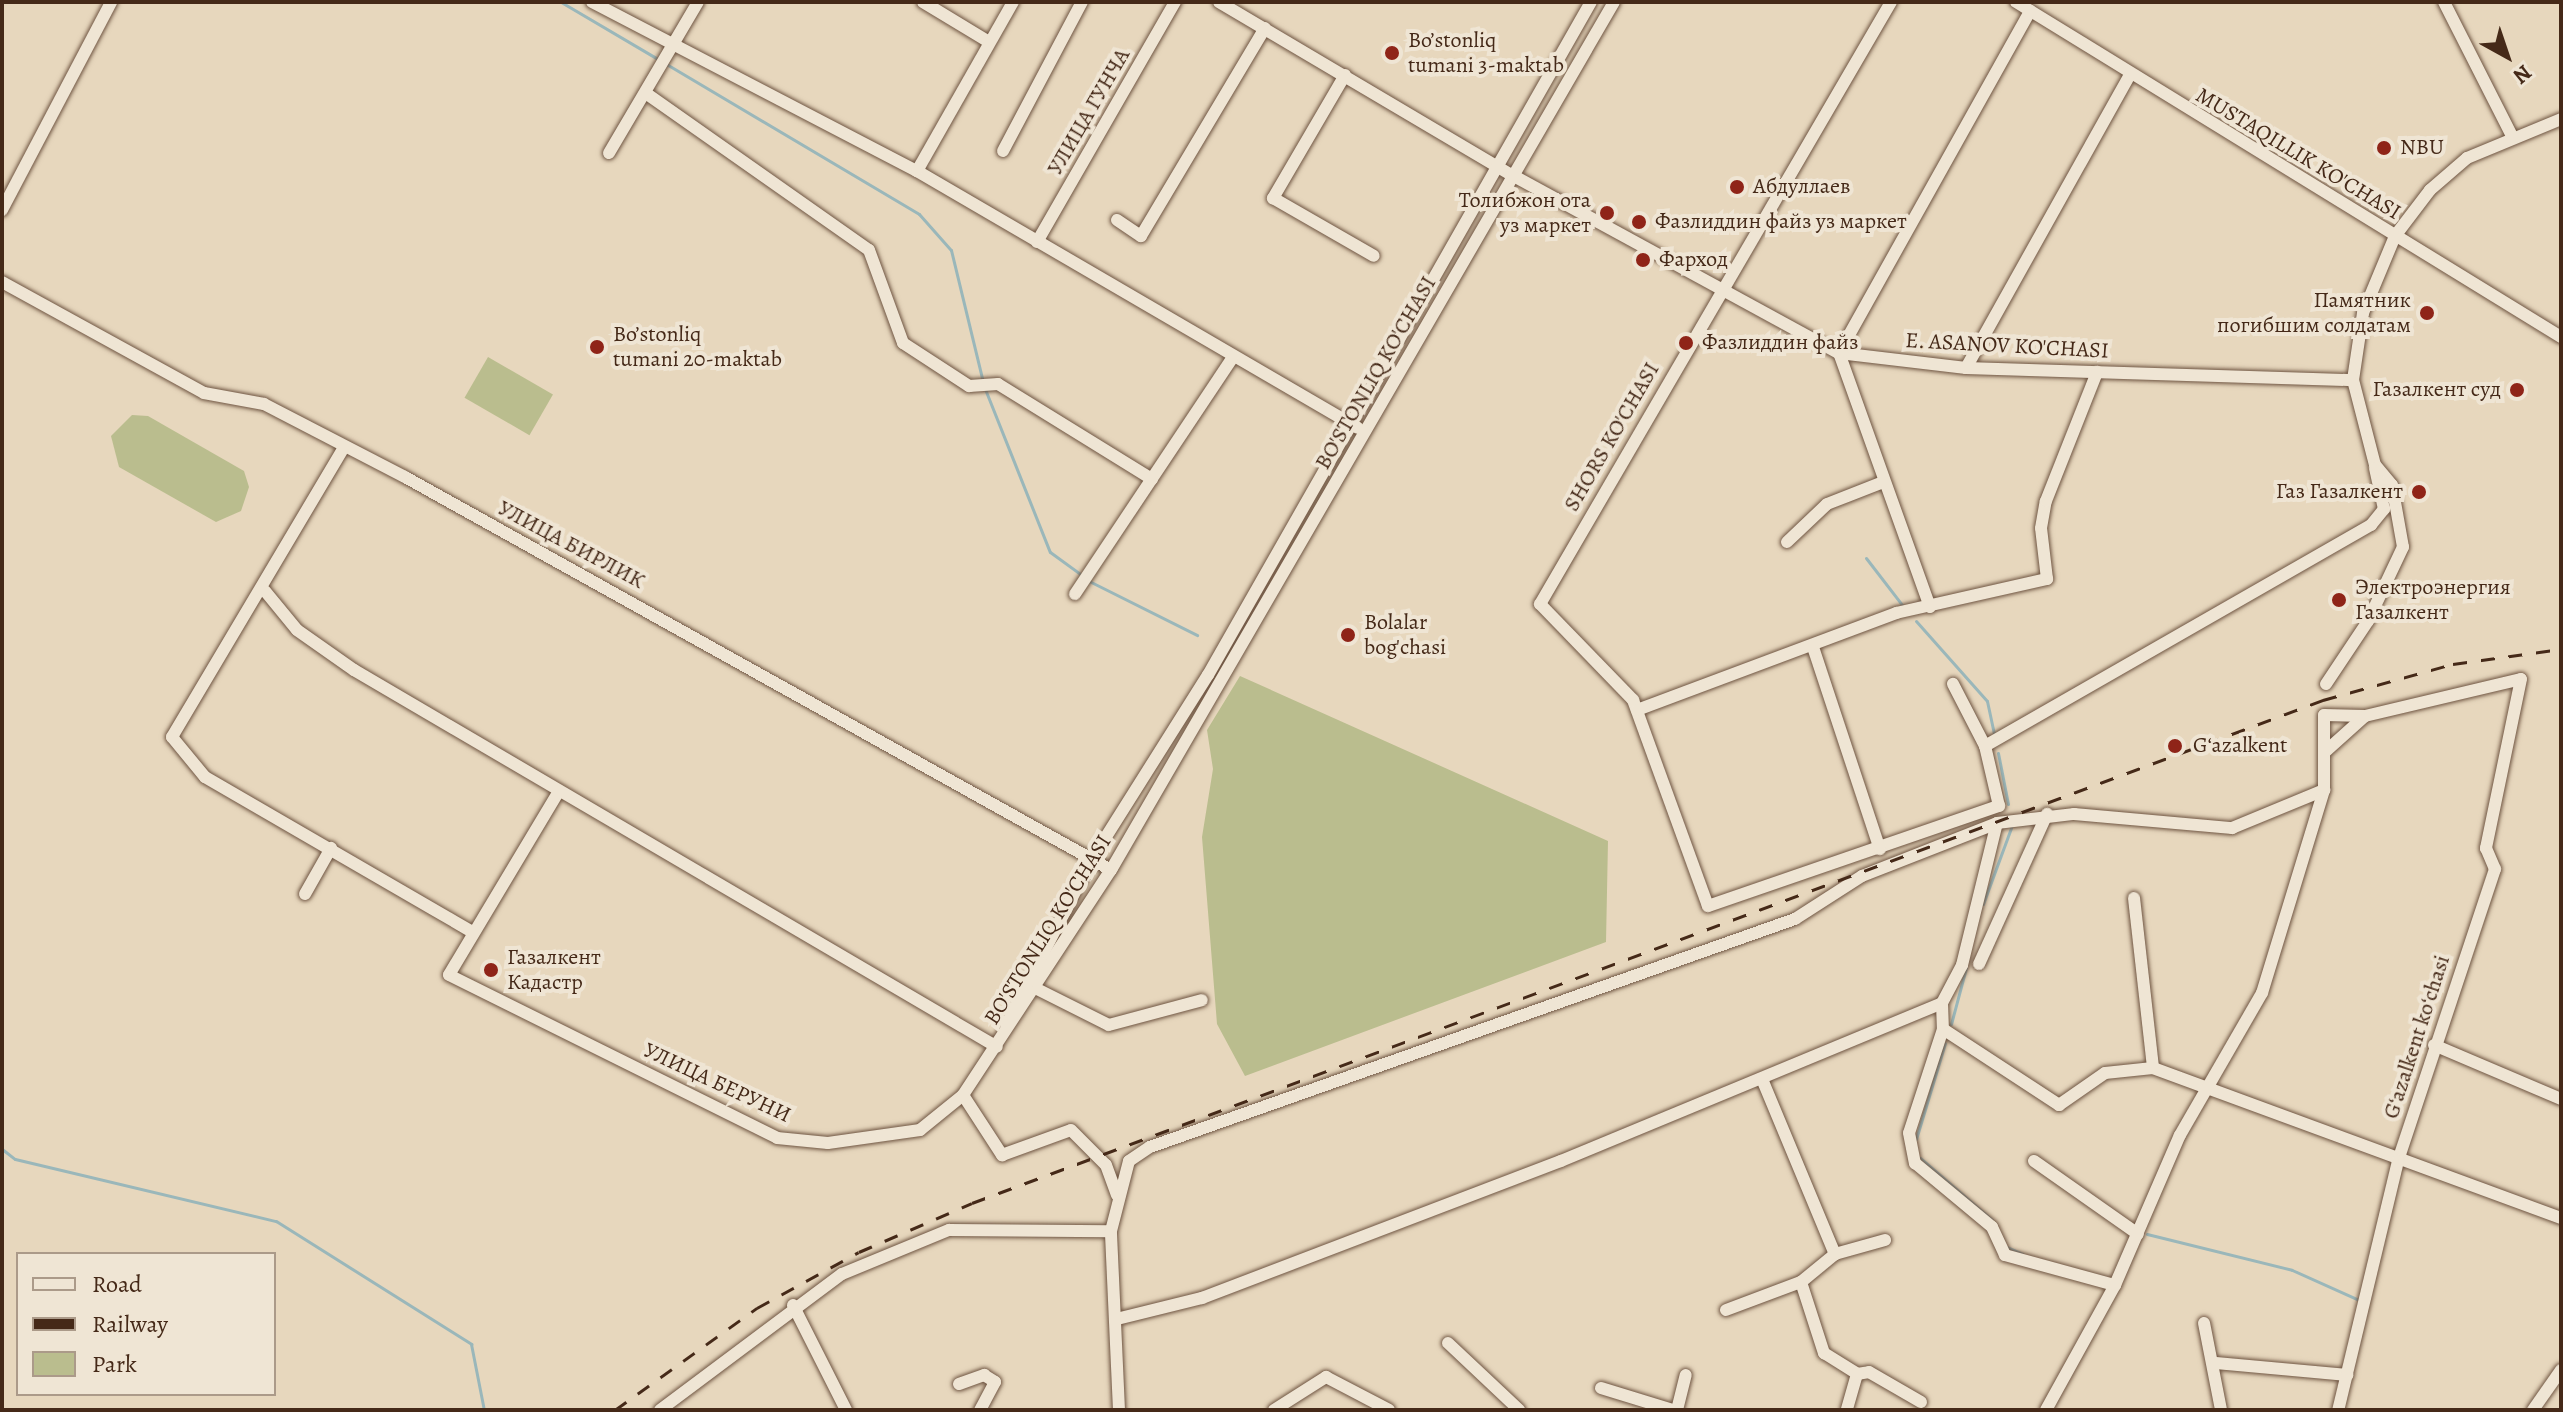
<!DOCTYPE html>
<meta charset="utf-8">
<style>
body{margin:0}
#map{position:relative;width:2563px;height:1412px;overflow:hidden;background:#e7d7bd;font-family:Alegreya,serif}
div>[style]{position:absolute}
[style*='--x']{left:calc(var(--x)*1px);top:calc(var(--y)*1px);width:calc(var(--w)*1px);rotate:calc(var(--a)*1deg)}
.green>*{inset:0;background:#babd8e;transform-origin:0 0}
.stream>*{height:3px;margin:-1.5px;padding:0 1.5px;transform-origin:1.5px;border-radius:1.5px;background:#9ab7ba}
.roads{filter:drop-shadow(0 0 2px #6e5441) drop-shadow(0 0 2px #6e5441)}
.minor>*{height:12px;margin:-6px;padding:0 6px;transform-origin:6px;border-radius:6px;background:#efe5d4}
.rail>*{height:3px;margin-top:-1.5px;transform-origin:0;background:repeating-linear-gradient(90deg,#452918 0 14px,transparent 0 28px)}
.dots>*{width:22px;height:22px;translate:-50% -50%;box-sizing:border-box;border:4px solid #efe5d4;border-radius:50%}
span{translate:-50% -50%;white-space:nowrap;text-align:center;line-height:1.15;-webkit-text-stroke:8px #efe5d4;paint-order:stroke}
.poi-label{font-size:22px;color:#452918}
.left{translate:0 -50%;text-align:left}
.right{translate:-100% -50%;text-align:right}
.street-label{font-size:22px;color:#452918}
.frame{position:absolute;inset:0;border:4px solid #452918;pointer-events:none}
.legend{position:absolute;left:16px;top:1252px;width:260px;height:144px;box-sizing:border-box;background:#efe5d4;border:2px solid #ab9a89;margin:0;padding:10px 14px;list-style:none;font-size:24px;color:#452918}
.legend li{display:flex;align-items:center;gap:16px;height:40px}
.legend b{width:40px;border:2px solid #ab9a89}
.north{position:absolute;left:2467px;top:16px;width:80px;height:80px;-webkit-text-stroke:6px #efe5d4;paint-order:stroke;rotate:140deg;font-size:22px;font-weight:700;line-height:32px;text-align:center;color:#452918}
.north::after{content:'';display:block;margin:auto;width:28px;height:36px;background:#452918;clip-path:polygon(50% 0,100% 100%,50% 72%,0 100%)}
</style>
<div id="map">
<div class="green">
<div style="left:488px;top:357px;width:75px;height:47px;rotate:30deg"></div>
<div style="clip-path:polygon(132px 415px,148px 416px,244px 471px,249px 487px,241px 511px,216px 522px,119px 467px,111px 436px)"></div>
<div style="clip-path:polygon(1240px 676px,1608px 841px,1606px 942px,1245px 1076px,1217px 1024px,1202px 837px,1213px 769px,1207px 730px)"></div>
</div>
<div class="stream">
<div style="--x:561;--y:2;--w:116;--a:30.5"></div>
<div style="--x:668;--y:65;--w:292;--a:30.7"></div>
<div style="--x:919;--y:214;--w:48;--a:48.4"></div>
<div style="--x:951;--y:250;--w:136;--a:76.4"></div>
<div style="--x:985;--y:389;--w:175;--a:68.3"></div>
<div style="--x:1050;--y:552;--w:41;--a:36"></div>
<div style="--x:1866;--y:558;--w:61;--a:52.4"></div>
<div style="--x:1089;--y:581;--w:121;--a:26.6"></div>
<div style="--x:1916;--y:621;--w:107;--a:48.4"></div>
<div style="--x:1987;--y:701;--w:33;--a:78"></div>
<div style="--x:1998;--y:753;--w:52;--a:78.9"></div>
<div style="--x:1983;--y:904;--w:84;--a:-69.8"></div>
<div style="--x:1951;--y:1024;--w:58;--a:-75"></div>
<div style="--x:1916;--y:1139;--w:100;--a:-73.2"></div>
<div style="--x:2;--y:1149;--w:16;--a:38"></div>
<div style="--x:15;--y:1159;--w:268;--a:13.4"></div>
<div style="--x:276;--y:1221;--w:231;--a:32.2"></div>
<div style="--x:471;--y:1344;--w:67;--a:78.9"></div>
<div style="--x:1920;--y:1158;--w:95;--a:40.7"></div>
<div style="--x:2147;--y:1234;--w:149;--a:13.9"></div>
<div style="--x:2292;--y:1270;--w:73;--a:24.1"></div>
<div style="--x:2007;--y:1247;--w:17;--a:24"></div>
</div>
<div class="roads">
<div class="minor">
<div style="--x:592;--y:2;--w:366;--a:27.5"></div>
<div style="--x:917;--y:171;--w:510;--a:30.23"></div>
<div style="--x:923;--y:2;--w:77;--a:31.2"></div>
<div style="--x:1219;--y:2;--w:340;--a:30.6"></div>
<div style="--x:1512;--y:175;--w:372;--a:28.6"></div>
<div style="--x:1839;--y:353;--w:128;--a:6.7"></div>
<div style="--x:1966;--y:368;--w:387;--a:1.8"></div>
<div style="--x:1891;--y:2;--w:697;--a:120.24"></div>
<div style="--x:1540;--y:604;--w:134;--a:45.9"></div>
<div style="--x:1633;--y:700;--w:219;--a:70"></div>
<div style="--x:1708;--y:906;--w:308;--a:-19"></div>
<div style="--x:1999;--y:806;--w:62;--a:-103.1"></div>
<div style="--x:1985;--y:746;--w:70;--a:-117.3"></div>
<div style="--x:2016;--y:2;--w:640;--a:31.58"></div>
<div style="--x:2444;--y:2;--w:150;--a:63.1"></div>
<div style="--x:1345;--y:75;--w:143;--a:120.3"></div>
<div style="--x:1273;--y:198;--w:116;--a:29.9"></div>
<div style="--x:647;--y:94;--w:271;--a:35.1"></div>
<div style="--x:869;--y:250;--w:99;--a:69.9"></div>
<div style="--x:903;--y:343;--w:79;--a:33.1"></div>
<div style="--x:969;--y:386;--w:29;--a:-4"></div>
<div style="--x:998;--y:384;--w:181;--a:31.7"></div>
<div style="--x:1003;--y:151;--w:169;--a:-62.1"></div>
<div style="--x:609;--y:153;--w:175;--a:-59.5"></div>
<div style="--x:917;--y:171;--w:194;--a:-60.4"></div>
<div style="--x:2;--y:210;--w:235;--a:-62.3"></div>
<div style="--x:1117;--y:220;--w:29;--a:34"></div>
<div style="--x:1141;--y:236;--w:242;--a:-59.2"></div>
<div style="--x:1037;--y:242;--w:277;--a:-60.1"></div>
<div style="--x:2;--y:282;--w:230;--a:28.8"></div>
<div style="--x:204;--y:393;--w:61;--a:10.4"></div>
<div style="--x:264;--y:404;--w:159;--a:27.4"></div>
<div style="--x:405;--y:477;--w:808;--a:29.1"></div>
<div style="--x:1966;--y:368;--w:337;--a:-60.8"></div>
<div style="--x:343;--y:449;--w:335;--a:120.7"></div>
<div style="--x:172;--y:737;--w:52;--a:50.5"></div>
<div style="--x:205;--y:777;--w:309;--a:30.1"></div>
<div style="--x:1787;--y:542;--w:55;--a:-43.5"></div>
<div style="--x:1827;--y:504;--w:58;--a:-21.3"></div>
<div style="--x:265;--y:591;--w:50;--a:50.6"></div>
<div style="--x:297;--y:630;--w:70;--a:35.1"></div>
<div style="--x:354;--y:670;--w:745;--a:30.38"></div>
<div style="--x:1075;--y:594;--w:285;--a:-56.3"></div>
<div style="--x:1930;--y:607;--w:270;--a:-109.7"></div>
<div style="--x:1839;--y:353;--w:392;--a:-60.8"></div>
<div style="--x:1813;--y:647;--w:213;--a:71.7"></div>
<div style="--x:2326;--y:684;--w:76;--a:-56.3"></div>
<div style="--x:2368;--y:621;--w:82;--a:-64.7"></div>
<div style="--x:2403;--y:547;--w:63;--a:-100.1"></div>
<div style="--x:2392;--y:485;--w:26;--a:-130"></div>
<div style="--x:2375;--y:465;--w:88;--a:-104.5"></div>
<div style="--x:2353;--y:380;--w:68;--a:-81.5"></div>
<div style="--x:2363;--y:313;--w:83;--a:-67.4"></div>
<div style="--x:2395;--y:236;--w:58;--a:-52.7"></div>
<div style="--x:2430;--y:190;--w:49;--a:-40.9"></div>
<div style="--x:2467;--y:158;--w:102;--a:-22.5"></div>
<div style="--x:1637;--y:710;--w:277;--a:-20.5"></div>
<div style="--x:1896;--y:613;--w:155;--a:-12.7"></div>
<div style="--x:2047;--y:579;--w:51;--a:-96.7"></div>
<div style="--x:2041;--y:528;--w:27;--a:-80"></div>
<div style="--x:2046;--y:501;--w:139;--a:-68.4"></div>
<div style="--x:1985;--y:746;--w:445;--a:-29.8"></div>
<div style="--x:2371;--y:525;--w:21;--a:-51"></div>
<div style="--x:2384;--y:509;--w:42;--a:-102.4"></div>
<div style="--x:2326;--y:751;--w:52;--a:-41.9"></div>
<div style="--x:559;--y:791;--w:214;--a:120.9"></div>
<div style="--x:449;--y:975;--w:366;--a:26.4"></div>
<div style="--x:777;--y:1138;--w:51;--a:5.6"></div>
<div style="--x:828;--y:1143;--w:93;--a:-8"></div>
<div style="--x:920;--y:1130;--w:55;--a:-39.1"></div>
<div style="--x:963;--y:1095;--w:269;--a:-56.7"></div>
<div style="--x:1111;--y:870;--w:1003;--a:-59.91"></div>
<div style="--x:305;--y:894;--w:53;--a:-60.5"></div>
<div style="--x:2134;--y:898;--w:171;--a:83.6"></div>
<div style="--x:1979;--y:964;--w:165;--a:-65.6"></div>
<div style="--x:1037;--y:989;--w:80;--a:26.6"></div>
<div style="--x:1109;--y:1025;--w:96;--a:-15"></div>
<div style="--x:1942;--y:1003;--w:26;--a:88"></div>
<div style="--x:1943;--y:1029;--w:109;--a:108.1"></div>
<div style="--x:1909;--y:1133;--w:31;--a:79"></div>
<div style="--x:1915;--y:1163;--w:100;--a:39.7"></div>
<div style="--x:1992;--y:1227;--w:31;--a:65"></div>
<div style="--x:2005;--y:1255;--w:114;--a:15.3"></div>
<div style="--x:1006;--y:1025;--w:187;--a:-62.6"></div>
<div style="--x:1092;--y:859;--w:218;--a:-57.8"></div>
<div style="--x:1208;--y:675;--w:774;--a:-60.36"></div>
<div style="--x:1943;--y:1029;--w:139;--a:33.2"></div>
<div style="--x:2059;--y:1105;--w:56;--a:-34.8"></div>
<div style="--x:2105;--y:1073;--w:48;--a:-5.9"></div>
<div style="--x:2153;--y:1068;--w:435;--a:20.2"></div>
<div style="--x:2434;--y:1045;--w:138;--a:23"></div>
<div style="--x:1762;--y:1079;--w:190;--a:67.4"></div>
<div style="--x:963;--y:1095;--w:72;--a:57"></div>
<div style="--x:1002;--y:1155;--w:73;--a:-19.9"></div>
<div style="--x:1071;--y:1130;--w:49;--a:45"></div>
<div style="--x:1106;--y:1165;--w:32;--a:70"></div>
<div style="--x:2034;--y:1161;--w:127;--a:35.1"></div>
<div style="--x:1801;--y:1282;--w:44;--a:-39.5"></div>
<div style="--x:1835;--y:1254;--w:52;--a:-15.6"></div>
<div style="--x:793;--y:1305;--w:118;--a:63.2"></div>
<div style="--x:1726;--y:1310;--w:80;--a:-20.5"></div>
<div style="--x:1801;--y:1282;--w:75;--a:72.1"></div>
<div style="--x:1824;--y:1353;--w:39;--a:32"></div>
<div style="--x:1857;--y:1374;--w:37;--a:106"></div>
<div style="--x:1117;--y:1319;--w:88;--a:-13.9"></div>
<div style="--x:1202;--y:1298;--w:384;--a:-20.9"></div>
<div style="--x:1561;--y:1161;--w:412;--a:-22.5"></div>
<div style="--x:1942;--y:1003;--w:43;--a:-62.2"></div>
<div style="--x:1962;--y:965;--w:146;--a:-76.2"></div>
<div style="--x:1997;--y:823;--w:78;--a:-6.7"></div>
<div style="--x:2074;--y:814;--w:159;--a:5.1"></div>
<div style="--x:2232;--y:828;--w:100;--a:-22.4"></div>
<div style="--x:2204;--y:1323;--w:89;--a:78.9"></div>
<div style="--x:1448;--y:1343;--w:98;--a:43.3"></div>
<div style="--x:2216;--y:1363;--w:132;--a:5.2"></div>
<div style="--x:1857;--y:1374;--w:12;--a:-9"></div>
<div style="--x:1869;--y:1372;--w:60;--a:30"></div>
<div style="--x:959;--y:1384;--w:27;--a:-20"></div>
<div style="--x:984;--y:1375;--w:13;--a:32"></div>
<div style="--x:995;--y:1382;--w:32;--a:118"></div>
<div style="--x:1601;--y:1388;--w:75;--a:17"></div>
<div style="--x:660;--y:1410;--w:227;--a:-36.8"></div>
<div style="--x:842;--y:1274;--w:116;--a:-22.4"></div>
<div style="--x:949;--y:1230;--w:162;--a:0.4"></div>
<div style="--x:1119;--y:1410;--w:179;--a:-92.6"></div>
<div style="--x:1111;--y:1231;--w:72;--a:-75.6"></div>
<div style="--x:1129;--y:1161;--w:25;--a:-34"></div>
<div style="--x:1150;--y:1147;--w:684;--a:-19.47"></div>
<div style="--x:1795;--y:919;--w:80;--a:-32.7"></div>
<div style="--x:1862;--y:876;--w:145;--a:-21.4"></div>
<div style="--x:1274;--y:1410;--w:62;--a:-32.4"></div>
<div style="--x:1326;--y:1377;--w:71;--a:27.6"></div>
<div style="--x:1677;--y:1410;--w:36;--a:-76"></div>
<div style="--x:2046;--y:1410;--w:143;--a:-61.1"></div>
<div style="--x:2115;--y:1285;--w:163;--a:-66.6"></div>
<div style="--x:2180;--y:1135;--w:164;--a:-60"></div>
<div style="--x:2262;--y:993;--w:212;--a:-73"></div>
<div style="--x:2324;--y:790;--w:75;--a:-90"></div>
<div style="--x:2324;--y:715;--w:41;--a:1.4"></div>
<div style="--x:2365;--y:716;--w:160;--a:-13.3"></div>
<div style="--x:2521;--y:679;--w:173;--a:101.7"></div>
<div style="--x:2486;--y:848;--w:23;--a:67"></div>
<div style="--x:2495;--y:869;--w:308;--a:108.4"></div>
<div style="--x:2398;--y:1161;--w:256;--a:103.5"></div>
<div style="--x:2533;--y:1410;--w:49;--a:-55"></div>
</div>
</div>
<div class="rail">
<div style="--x:615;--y:1410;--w:175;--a:-35.7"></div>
<div style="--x:757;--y:1308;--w:116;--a:-28.8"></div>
<div style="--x:859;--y:1252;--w:123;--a:-23.4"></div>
<div style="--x:972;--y:1203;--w:1442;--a:-20.42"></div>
<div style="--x:2323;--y:700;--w:135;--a:-15.5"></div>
<div style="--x:2453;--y:664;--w:109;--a:-7.9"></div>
</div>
<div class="dots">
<div style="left:1392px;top:53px;background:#8f2418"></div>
<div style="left:2384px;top:148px;background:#8f2418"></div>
<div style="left:1737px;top:187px;background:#8f2418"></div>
<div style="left:1607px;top:213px;background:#8f2418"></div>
<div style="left:1639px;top:222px;background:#8f2418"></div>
<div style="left:1643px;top:260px;background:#8f2418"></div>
<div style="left:2427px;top:313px;background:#8f2418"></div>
<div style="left:1686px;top:343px;background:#8f2418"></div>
<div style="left:597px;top:347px;background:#8f2418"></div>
<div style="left:2517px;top:390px;background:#8f2418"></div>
<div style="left:2419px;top:492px;background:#8f2418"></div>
<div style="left:2339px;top:600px;background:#8f2418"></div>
<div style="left:1348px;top:635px;background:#8f2418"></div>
<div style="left:2175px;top:746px;background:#8f2418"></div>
<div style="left:491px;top:970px;background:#8f2418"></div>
</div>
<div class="poi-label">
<span class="left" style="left:1408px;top:53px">Bo’stonliq<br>tumani 3-maktab</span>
<span class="left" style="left:2400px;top:148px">NBU</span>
<span class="left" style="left:1753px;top:187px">Абдуллаев</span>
<span class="right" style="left:1591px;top:213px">Толибжон ота<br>уз маркет</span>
<span class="left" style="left:1655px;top:222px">Фазлиддин файз уз маркет</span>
<span class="left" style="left:1659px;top:260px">Фарход</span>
<span class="right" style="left:2411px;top:313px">Памятник<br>погибшим солдатам</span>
<span class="left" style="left:613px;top:347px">Bo’stonliq<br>tumani 20-maktab</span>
<span class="left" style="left:1702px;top:343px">Фазлиддин файз</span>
<span class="right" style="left:2501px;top:390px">Газалкент суд</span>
<span class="right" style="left:2403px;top:492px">Газ Газалкент</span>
<span class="left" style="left:2355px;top:600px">Электроэнергия<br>Газалкент</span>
<span class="left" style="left:1364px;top:635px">Bolalar<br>bog'chasi</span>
<span class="left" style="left:2193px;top:746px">Gʻazalkent</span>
<span class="left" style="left:507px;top:970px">Газалкент<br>Кадастр</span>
</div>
<div class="street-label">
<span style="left:1089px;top:112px;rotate:-60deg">УЛИЦА ГУНЧА</span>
<span style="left:2298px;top:154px;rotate:31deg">MUSTAQILLIK KO'CHASI</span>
<span style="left:2007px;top:346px;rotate:3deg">E. ASANOV KO'CHASI</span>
<span style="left:1376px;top:373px;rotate:-60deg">BO'STONLIQ KO'CHASI</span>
<span style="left:1612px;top:437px;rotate:-60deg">SHORS KO'CHASI</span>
<span style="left:571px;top:545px;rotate:28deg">УЛИЦА БИРЛИК</span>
<span style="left:1048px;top:930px;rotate:-58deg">BO'STONLIQ KO'CHASI</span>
<span style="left:2417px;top:1037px;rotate:-72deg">Gʻazalkent koʻchasi</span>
<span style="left:717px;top:1083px;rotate:25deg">УЛИЦА БЕРУНИ</span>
</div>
<div class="frame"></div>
<ul class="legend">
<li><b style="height:10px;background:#efe5d4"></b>Road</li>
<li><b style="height:10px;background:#452918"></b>Railway</li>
<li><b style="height:22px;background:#babd8e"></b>Park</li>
</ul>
<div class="north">N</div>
</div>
